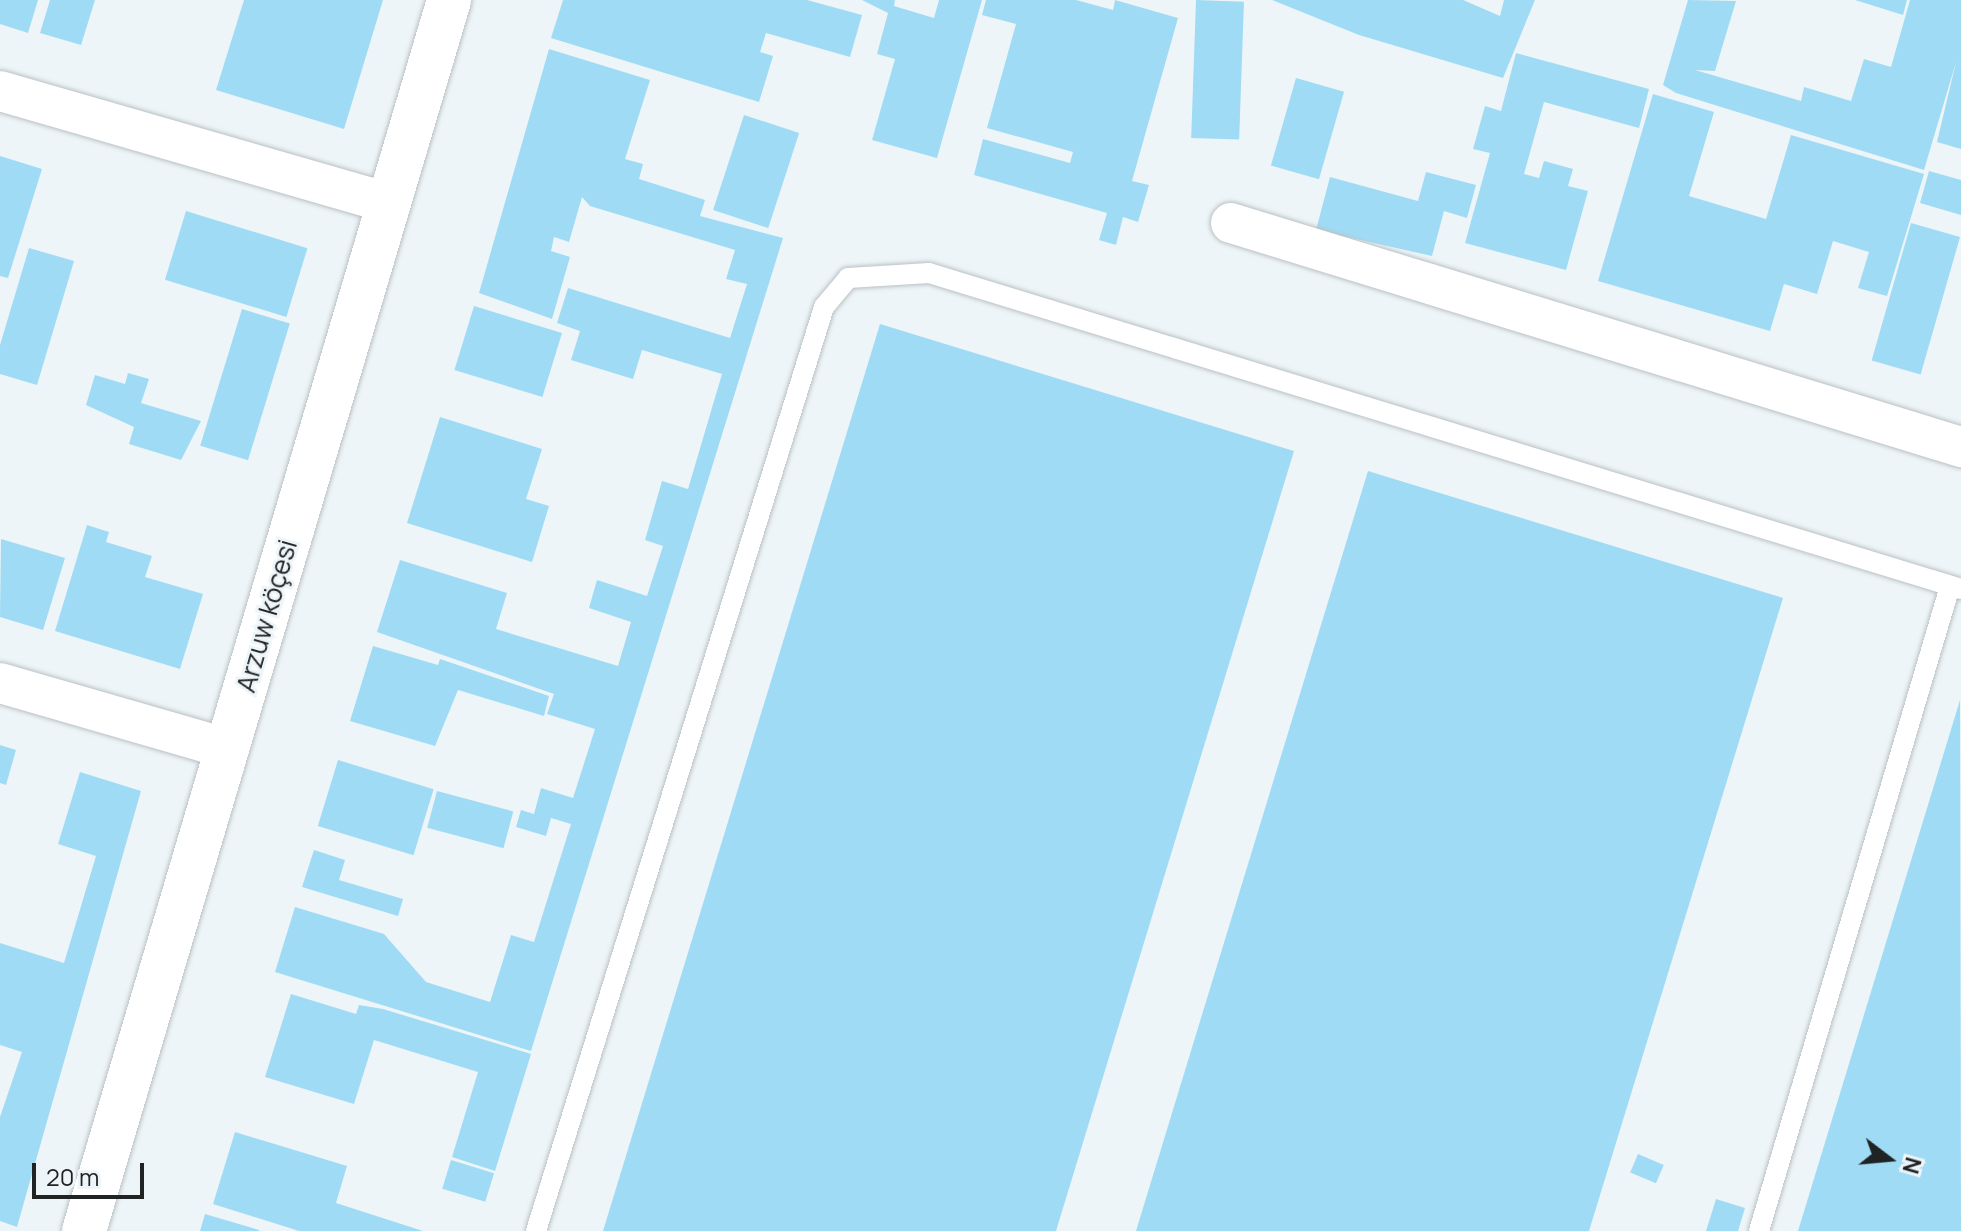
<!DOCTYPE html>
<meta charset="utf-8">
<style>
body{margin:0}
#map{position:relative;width:1961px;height:1231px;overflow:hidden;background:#eef5f8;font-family:Manrope,sans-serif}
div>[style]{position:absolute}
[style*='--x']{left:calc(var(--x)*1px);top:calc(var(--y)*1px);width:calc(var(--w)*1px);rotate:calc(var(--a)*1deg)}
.building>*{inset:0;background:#a0dbf5;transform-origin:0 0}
.roads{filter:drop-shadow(0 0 2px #bac1c4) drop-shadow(0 0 2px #bac1c4)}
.service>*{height:20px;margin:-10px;padding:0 10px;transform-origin:10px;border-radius:10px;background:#fff}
.minor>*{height:40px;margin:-20px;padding:0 20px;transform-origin:20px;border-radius:20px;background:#fff}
.tertiary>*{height:44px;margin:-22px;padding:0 22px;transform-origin:22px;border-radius:22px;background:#fff}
span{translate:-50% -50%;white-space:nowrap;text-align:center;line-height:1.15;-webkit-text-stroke:6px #eef5f8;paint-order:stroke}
.street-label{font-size:26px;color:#202324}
.north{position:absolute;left:1849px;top:1119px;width:80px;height:80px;-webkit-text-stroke:6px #eef5f8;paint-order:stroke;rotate:106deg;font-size:22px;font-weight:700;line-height:32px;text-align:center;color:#202324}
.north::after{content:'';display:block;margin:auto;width:28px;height:36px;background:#202324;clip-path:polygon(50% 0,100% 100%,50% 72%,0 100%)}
.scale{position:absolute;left:32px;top:1163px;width:112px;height:36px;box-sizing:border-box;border:4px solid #202324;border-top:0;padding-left:10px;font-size:24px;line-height:28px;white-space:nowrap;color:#202324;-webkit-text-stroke:6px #eef5f8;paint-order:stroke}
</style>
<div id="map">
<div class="building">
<div style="clip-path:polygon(0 0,38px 0,28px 33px,0 24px)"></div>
<div style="clip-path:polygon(50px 0,95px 0,81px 45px,40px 33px)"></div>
<div style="clip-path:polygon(244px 0,383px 0,344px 129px,216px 90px)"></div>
<div style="clip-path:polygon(563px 0,807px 0,862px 15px,850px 57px,766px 33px,760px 52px,773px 56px,759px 102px,551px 38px)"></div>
<div style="clip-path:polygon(862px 0,895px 0,894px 6px,934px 18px,939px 0,982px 0,937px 158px,872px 140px,895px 59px,877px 54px,888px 13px)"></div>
<div style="clip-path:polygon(986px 0,1076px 0,1113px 10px,1115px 0,1178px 18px,1132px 181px,1149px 185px,1138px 222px,1123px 217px,1116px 245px,1099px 240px,1107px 213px,974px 175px,983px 139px,1070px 163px,1073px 152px,987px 128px,1016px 24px,982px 15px)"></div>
<div style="left:1196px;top:0;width:48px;height:138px;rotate:2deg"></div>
<div style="clip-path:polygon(1272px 0,1463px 0,1500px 16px,1504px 0,1535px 0,1503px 78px,1359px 35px)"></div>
<div style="clip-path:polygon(1688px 0,1736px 1px,1715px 71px,1695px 70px,1801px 101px,1804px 87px,1851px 101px,1864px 59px,1891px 67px,1910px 0,1961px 0,1961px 149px,1937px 142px,1956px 62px,1924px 170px,1676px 93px,1663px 85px)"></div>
<div style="clip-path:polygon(1855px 0,1907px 0,1903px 15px)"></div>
<div style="clip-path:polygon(549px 49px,650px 80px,625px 159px,643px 164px,639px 179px,705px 200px,700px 216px,783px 238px,531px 1051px,275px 972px,295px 907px,384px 934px,426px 982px,490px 1002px,511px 935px,534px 942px,571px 824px,551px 818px,546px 836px,516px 827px,521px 810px,534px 814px,541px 788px,573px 798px,595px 729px,547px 714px,554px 694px,377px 632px,400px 560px,507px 593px,496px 629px,618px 666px,631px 622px,589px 608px,597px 580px,647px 596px,663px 546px,645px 540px,662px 481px,688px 489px,722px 374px,642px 350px,633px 379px,571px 360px,580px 331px,557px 323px,568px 288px,730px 338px,747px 284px,726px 279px,735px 250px,590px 206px,582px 197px,569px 242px,554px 237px,551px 251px,570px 257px,552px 319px,479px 293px)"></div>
<div style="clip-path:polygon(1516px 53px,1649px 89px,1639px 128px,1544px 102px,1524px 174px,1539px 178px,1544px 161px,1573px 169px,1568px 186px,1588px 191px,1566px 270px,1465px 243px,1490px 153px,1473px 149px,1485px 106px,1501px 111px)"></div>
<div style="left:1296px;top:78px;width:50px;height:91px;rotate:16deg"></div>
<div style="clip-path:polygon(1653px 94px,1714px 112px,1689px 196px,1766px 219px,1791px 135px,1924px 174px,1887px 296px,1858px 288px,1869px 252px,1833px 241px,1817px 294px,1784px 284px,1770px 331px,1598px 281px)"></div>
<div style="left:744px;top:115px;width:58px;height:100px;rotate:18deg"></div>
<div style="clip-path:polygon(0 156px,42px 169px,8px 278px,0 276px)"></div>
<div style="clip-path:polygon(1929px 171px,1961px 180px,1961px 215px,1920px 203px)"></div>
<div style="clip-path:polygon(1426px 172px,1476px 185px,1467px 218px,1444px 211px,1432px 256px,1316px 230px,1330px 177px,1418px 201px)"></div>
<div style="left:186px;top:211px;width:127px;height:72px;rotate:17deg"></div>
<div style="left:1911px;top:223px;width:51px;height:143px;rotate:16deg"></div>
<div style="clip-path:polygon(29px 248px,74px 261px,37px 385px,0 374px,0 345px)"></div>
<div style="left:474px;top:306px;width:92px;height:67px;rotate:17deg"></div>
<div style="left:242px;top:309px;width:50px;height:143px;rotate:17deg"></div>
<div style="clip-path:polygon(880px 324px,1294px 451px,1056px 1231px,603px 1231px)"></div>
<div style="clip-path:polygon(128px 373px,149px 379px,141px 403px,201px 421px,181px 460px,129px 444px,134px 427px,86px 405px,95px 375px,125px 384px)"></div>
<div style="clip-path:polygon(440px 417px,542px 449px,526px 499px,549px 506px,532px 562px,407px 523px)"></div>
<div style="clip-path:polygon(1368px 471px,1783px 598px,1589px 1231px,1136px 1231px)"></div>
<div style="clip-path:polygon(87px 525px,109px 532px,106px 542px,152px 556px,145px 577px,203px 594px,180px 669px,55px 631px)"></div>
<div style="clip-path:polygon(1px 539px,65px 558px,43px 630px,0 617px)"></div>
<div style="clip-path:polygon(373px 646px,438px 665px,440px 659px,549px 696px,544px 716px,458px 690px,435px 746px,350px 721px)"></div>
<div style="clip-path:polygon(1960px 700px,1961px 1231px,1798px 1231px)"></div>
<div style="clip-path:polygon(0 745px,16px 750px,6px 785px,0 783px)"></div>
<div style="left:338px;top:760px;width:100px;height:69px;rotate:17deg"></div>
<div style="clip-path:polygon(80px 772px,141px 791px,17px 1227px,0 1221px,0 1117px,22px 1052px,0 1045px,0 943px,64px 963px,96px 856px,58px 844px)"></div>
<div style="left:437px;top:791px;width:79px;height:38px;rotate:15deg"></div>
<div style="clip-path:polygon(314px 850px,345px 860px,339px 880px,403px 899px,398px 916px,302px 887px)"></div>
<div style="clip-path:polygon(291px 994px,356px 1014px,359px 1005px,383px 1009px,531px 1054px,495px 1171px,452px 1157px,478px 1072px,374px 1040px,354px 1104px,265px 1077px)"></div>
<div style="clip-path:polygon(235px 1132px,347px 1166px,336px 1203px,423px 1231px,299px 1231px,213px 1204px)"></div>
<div style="left:1638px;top:1154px;width:28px;height:20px;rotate:23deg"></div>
<div style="left:451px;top:1160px;width:45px;height:30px;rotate:17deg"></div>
<div style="clip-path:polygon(1716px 1199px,1745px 1208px,1738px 1231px,1706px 1231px)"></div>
<div style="clip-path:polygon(205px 1214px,259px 1230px,259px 1231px,200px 1231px)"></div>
</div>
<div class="roads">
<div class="service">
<div style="--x:536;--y:1231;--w:968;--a:-72.69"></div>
<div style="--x:824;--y:307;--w:38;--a:-50"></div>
<div style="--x:848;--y:278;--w:81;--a:-3.5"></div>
<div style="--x:929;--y:273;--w:1079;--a:17.02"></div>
<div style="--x:1759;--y:1231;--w:673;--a:-73.5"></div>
</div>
<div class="minor">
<div style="--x:0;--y:91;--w:404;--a:16.1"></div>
<div style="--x:1231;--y:223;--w:764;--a:17.06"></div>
<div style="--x:0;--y:683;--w:237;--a:16.1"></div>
</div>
<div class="tertiary">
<div style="--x:84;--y:1231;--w:1284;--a:-73.48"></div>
</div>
</div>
<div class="street-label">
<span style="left:267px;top:616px;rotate:-74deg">Arzuw köçesi</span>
</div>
<div class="north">N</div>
<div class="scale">20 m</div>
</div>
